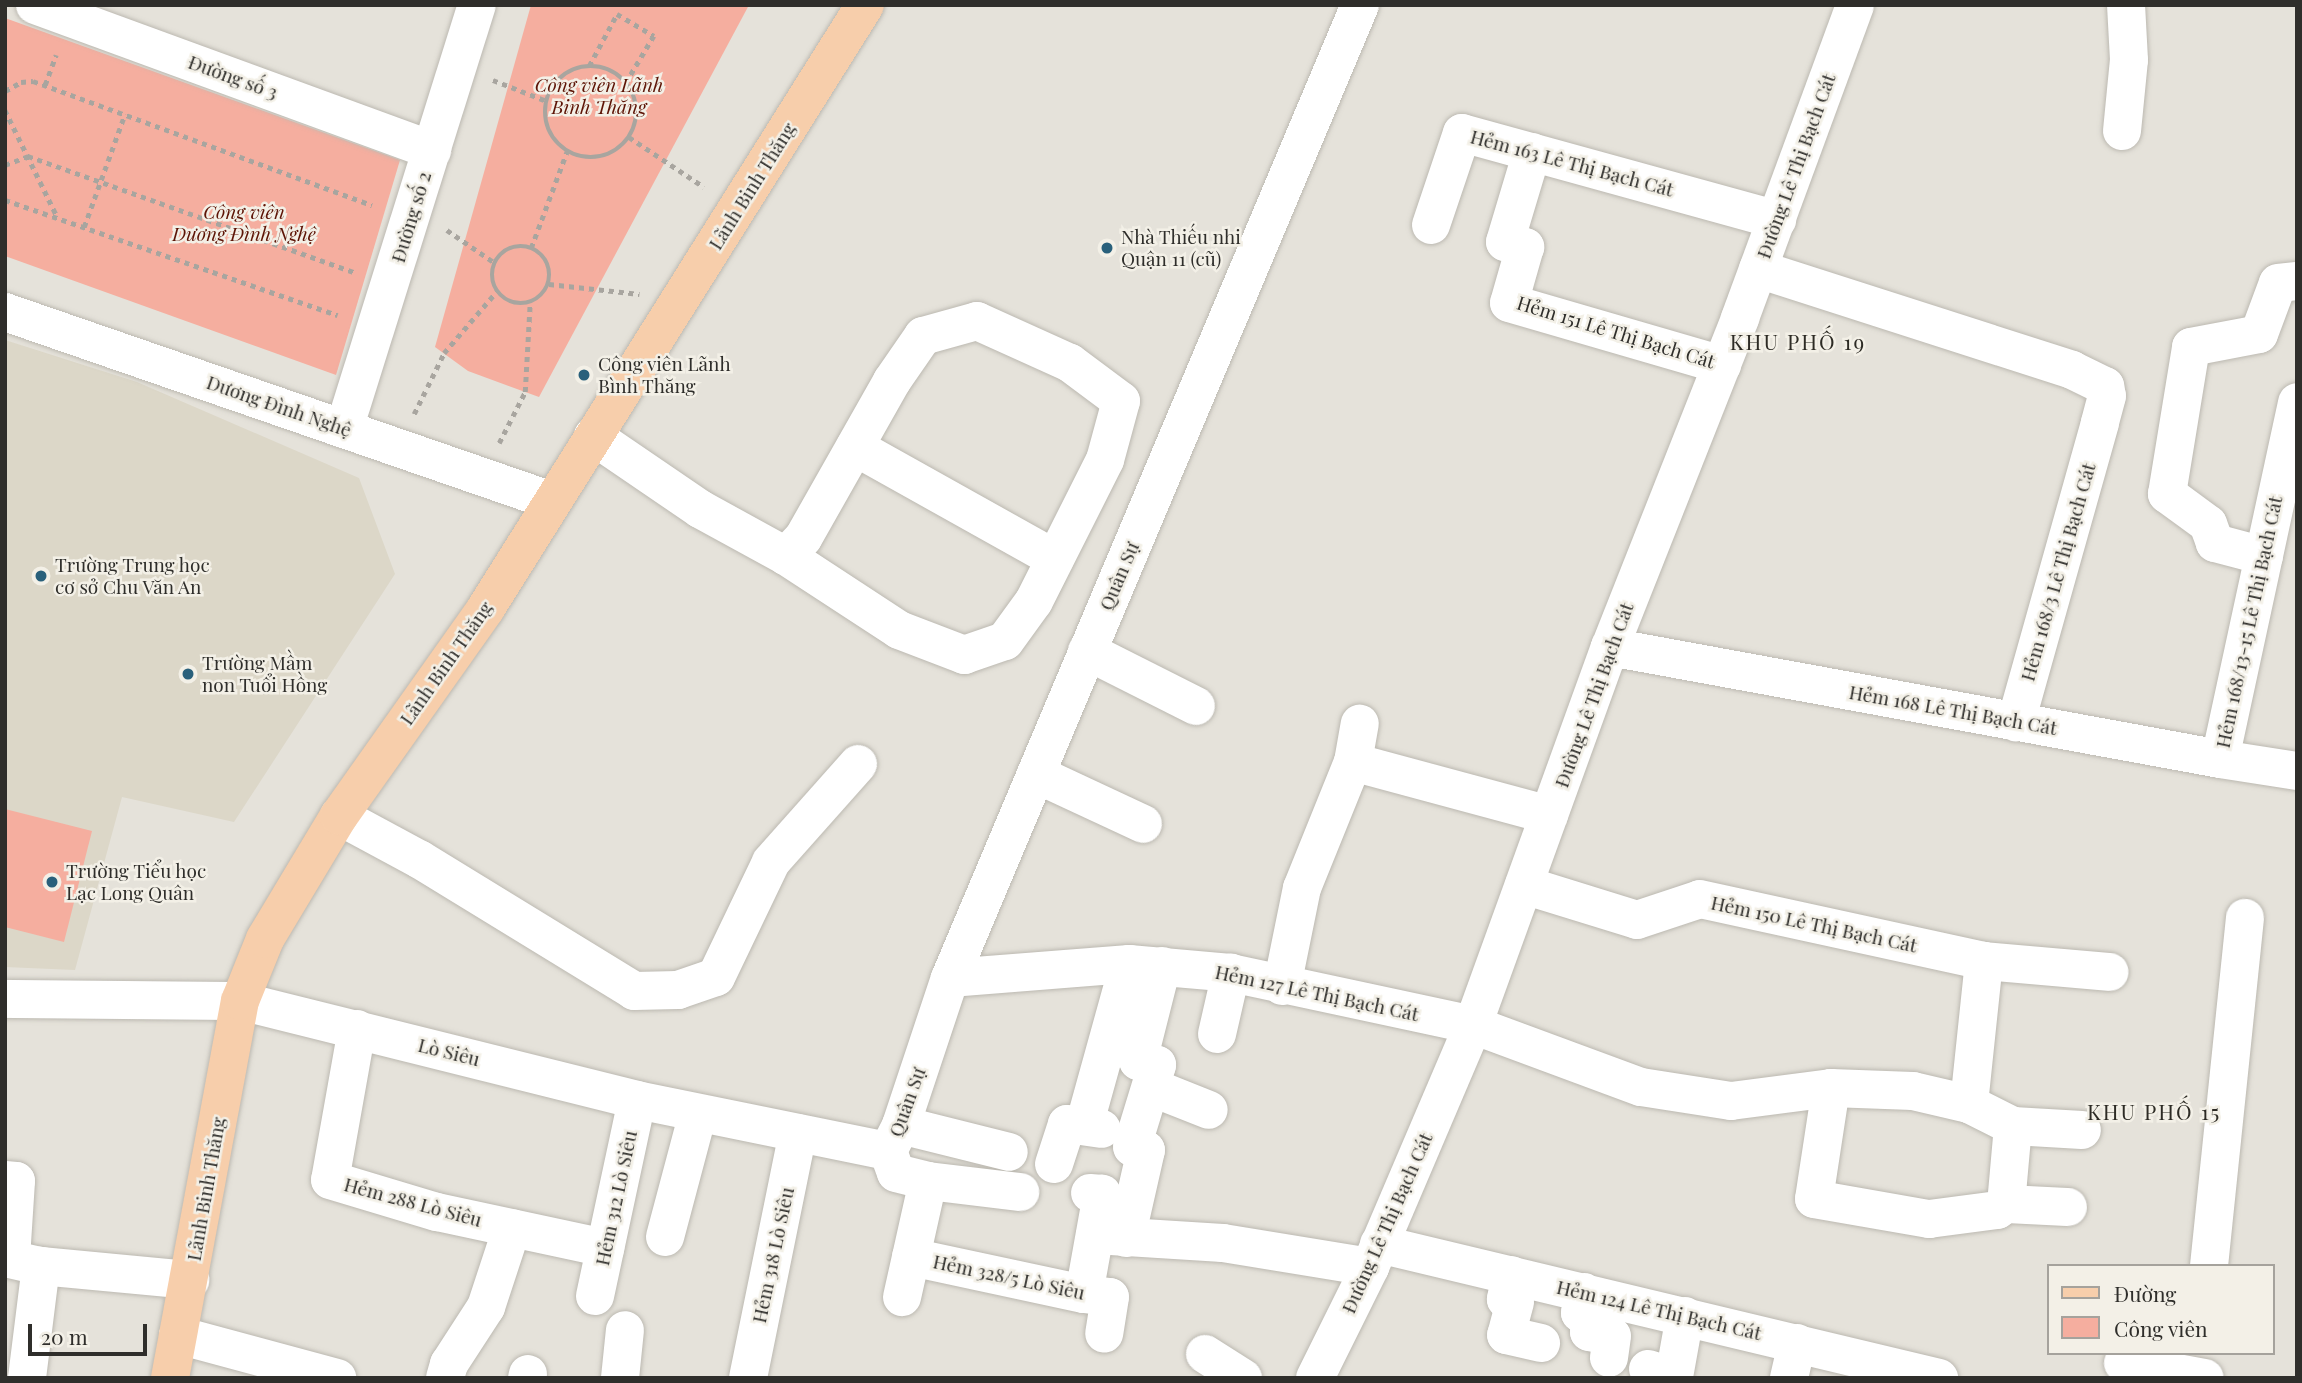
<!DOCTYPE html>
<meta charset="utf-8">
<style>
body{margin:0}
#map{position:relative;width:2302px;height:1383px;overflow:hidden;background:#e5e2da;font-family:"Playfair Display",serif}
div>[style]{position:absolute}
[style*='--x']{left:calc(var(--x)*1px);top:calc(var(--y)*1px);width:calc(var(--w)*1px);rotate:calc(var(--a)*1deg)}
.built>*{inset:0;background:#dcd7c8}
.green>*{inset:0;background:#f5ae9f}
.path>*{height:4.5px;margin-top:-2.25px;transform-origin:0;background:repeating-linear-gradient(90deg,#a8a59f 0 5px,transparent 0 10px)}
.path>.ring{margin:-2.25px;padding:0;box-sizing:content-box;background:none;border:4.5px solid #a8a59f;border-radius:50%}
.roads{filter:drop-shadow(0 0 2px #bcb9b1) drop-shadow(0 0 2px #bcb9b1)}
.minor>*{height:38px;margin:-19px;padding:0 19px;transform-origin:19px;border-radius:19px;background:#fff}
.major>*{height:38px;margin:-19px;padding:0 19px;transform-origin:19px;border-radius:19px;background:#f7ceab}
.dots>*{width:19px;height:19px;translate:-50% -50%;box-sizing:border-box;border:4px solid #f3f0e7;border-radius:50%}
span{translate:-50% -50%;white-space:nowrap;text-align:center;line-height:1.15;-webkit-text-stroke:5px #f3f0e7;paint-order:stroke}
.street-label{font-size:19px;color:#2f2e2b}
.park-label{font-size:19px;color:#5d1406;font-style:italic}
.poi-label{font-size:19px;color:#2f2e2b}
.left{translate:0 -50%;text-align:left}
.neighbourhood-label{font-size:21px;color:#2d2b25;letter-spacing:2px}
.frame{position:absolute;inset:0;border:7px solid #2f2e2b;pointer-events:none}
.legend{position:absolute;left:2047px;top:1264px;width:228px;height:91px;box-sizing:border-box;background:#f3f0e7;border:2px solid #a5a29c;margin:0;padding:9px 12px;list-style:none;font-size:21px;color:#2f2e2b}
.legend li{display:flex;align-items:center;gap:14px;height:35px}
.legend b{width:35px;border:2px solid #a5a29c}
.scale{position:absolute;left:28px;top:1324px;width:119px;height:32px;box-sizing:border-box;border:4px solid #2f2e2b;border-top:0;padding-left:9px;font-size:21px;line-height:24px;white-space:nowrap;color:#2f2e2b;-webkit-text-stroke:5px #f3f0e7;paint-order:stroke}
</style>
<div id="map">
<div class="built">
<div style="clip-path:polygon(5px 340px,137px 382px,359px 478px,395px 574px,234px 822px,122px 797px,75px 970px,5px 967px)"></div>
</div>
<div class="green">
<div style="clip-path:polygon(531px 5px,749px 5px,539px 397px,468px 371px,435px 347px)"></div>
<div style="clip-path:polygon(5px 18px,400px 160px,336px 375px,5px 256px)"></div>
<div style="clip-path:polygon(5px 809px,92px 831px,64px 942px,5px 927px)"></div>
</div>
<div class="path">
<div style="--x:589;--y:66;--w:59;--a:-61.7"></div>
<div style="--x:617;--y:14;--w:43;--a:30.7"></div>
<div style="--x:654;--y:36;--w:55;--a:120.8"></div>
<div class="ring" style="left:545px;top:66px;width:87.5px;height:87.5px"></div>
<div style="--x:493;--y:80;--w:58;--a:21.3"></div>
<div style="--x:45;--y:85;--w:32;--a:-70"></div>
<div style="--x:5;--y:91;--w:18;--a:-29"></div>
<div style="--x:21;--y:82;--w:12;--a:-5"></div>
<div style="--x:33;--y:81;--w:361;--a:20.1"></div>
<div style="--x:5;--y:110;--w:118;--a:63.9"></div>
<div style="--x:629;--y:137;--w:90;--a:33.7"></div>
<div style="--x:5;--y:165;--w:25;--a:-21"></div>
<div style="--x:28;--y:156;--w:346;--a:19.6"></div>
<div style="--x:5;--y:200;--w:352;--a:19.1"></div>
<div style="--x:84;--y:227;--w:120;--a:-70.1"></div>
<div style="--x:447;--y:230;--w:58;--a:34.5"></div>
<div class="ring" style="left:492px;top:246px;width:53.5px;height:53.5px"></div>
<div style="--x:531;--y:248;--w:103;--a:-69.6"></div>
<div style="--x:549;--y:284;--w:91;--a:6.3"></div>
<div style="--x:414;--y:414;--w:68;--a:-63.8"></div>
<div style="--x:444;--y:353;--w:82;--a:-49.5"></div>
<div style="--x:499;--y:443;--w:57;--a:-63"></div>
<div style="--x:525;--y:392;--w:89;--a:-86.8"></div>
</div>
<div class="roads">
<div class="minor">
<div style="--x:35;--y:5;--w:423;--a:20.1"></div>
<div style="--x:2122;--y:131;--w:71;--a:-84.4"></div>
<div style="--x:2129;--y:60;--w:55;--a:-93.1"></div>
<div style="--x:1532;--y:152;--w:94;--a:106.7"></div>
<div style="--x:1505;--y:242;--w:21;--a:14"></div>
<div style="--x:1525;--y:247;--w:58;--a:105.9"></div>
<div style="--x:1509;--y:303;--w:222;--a:16.2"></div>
<div style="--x:1431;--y:225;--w:97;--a:-71.4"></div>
<div style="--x:1462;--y:133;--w:327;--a:15.4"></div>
<div style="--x:1758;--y:269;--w:330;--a:17.8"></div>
<div style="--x:2072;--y:370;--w:37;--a:26"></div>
<div style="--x:2105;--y:386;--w:10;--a:79"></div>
<div style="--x:2107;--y:396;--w:28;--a:105"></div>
<div style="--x:2100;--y:423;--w:311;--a:105.7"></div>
<div style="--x:5;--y:312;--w:579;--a:19.06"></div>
<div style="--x:344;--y:429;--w:444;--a:-72.6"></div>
<div style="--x:593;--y:436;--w:130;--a:34.3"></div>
<div style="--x:700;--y:509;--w:98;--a:28.7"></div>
<div style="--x:786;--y:556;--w:135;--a:33.2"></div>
<div style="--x:899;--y:630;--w:70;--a:21"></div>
<div style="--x:964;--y:655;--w:43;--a:-18.9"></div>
<div style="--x:1005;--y:641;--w:49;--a:-54.1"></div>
<div style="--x:1034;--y:601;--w:158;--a:-63.3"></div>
<div style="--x:1105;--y:460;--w:61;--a:-74.8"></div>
<div style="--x:1121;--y:401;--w:64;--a:-143.3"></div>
<div style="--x:1070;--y:363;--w:102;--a:-155.7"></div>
<div style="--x:977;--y:321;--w:56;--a:164.5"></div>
<div style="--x:923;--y:336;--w:55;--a:124.6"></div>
<div style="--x:892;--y:381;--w:180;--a:119.5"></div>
<div style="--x:803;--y:538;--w:25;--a:133"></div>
<div style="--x:855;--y:447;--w:229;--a:29.2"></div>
<div style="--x:2264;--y:556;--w:51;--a:-165.1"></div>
<div style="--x:2215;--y:543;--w:20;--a:-110"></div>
<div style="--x:2208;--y:524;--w:51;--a:-143.8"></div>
<div style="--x:2167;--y:494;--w:149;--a:-80.7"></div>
<div style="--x:2191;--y:347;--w:69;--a:-10.8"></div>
<div style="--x:2259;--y:334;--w:54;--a:-69.6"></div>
<div style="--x:2278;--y:283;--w:19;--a:-6"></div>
<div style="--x:1610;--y:647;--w:620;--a:10.4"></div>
<div style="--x:2220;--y:759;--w:78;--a:8.9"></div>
<div style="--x:1087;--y:651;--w:122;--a:26.8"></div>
<div style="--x:2220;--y:759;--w:365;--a:-77.8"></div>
<div style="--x:1353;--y:762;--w:203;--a:15.1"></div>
<div style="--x:1036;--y:774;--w:118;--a:25"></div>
<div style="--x:339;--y:816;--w:91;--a:28.3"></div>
<div style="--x:419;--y:859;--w:252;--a:31.5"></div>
<div style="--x:634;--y:991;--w:44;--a:-1.3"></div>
<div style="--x:678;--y:990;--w:40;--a:-18.9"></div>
<div style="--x:716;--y:977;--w:127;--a:-64.4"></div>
<div style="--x:771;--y:862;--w:131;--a:-48.4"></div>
<div style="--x:1524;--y:885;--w:118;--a:17.2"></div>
<div style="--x:1637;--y:920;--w:66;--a:-18.4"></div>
<div style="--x:1700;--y:899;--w:291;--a:12.3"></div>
<div style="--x:1984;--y:961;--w:126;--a:5"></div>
<div style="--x:950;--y:978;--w:180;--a:-4.5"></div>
<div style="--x:1129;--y:964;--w:102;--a:5"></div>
<div style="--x:1231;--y:973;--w:248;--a:12.1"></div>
<div style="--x:1473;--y:1025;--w:179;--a:20.3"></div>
<div style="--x:1641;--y:1087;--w:91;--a:8.8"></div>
<div style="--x:1731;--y:1101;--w:101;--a:-7.4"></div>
<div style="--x:1831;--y:1088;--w:82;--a:2.1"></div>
<div style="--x:1913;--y:1091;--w:57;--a:13.1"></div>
<div style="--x:1969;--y:1104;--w:49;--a:26.6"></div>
<div style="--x:2013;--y:1126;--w:69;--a:3.3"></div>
<div style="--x:1282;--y:986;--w:100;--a:-78.5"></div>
<div style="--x:1302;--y:888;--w:136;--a:-68"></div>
<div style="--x:1353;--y:762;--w:39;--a:-80"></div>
<div style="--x:5;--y:999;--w:235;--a:0.5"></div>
<div style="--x:240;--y:1001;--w:409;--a:14"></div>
<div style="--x:637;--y:1100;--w:256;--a:11.5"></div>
<div style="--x:357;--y:1029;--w:153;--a:100.1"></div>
<div style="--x:330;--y:1180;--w:112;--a:16.7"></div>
<div style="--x:437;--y:1212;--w:172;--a:12.1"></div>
<div style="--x:1217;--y:1034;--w:63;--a:-77.1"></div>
<div style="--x:1151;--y:1087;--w:62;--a:21.6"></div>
<div style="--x:1831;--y:1088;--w:112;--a:98.7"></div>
<div style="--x:1814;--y:1199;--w:117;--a:9.9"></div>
<div style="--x:1929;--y:1219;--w:69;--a:-7.5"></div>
<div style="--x:1997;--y:1210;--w:11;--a:-34"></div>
<div style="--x:1969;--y:1104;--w:144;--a:-84"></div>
<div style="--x:901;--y:1125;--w:111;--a:14"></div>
<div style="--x:1084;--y:1126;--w:168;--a:-74.5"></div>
<div style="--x:2013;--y:1126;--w:78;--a:95.1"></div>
<div style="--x:2006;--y:1204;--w:62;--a:2.8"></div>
<div style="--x:888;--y:1151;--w:29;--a:-63"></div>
<div style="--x:901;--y:1125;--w:155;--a:-71.6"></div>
<div style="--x:950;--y:978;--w:1056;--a:-67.15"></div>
<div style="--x:888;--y:1151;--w:23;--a:70"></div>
<div style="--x:896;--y:1173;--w:33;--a:14"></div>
<div style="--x:928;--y:1181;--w:119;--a:102.6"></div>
<div style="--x:1054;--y:1164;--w:42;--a:-72"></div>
<div style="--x:1067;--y:1124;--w:35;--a:8"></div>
<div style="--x:5;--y:1180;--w:11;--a:5"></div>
<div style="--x:16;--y:1181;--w:78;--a:93.7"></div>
<div style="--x:928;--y:1181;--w:93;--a:6.8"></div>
<div style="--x:1095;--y:1235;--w:128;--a:3.6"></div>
<div style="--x:1223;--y:1243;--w:149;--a:9.3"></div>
<div style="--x:665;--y:1237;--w:128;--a:-75.1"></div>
<div style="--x:1126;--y:1238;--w:90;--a:-77.2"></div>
<div style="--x:1146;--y:1150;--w:14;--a:-168"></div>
<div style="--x:1132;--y:1147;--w:86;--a:-73"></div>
<div style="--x:1157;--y:1065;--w:19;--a:-168"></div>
<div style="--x:1138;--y:1061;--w:98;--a:-75.8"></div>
<div style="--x:1379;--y:1244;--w:576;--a:13.46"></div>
<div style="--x:911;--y:1257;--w:177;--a:12.1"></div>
<div style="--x:1084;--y:1294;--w:26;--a:7"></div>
<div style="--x:1110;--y:1297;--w:37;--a:99"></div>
<div style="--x:5;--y:1258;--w:37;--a:13"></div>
<div style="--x:41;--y:1266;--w:150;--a:5.4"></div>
<div style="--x:2209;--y:1266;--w:350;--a:-84.1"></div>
<div style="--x:1511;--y:1275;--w:25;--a:102"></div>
<div style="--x:1506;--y:1299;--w:9;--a:18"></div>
<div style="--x:1515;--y:1302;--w:34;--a:105"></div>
<div style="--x:1506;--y:1335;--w:36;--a:13"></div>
<div style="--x:1584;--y:1292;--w:21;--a:101"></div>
<div style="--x:1580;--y:1313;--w:11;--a:0"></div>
<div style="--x:1591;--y:1313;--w:19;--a:96"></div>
<div style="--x:1589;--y:1332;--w:23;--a:10"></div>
<div style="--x:1612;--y:1336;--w:22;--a:98"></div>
<div style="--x:1084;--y:1294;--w:102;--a:-79.8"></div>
<div style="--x:1102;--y:1194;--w:12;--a:-175"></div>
<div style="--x:595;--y:1296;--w:200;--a:-77.9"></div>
<div style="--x:178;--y:1335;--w:165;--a:15.1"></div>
<div style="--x:1205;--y:1354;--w:45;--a:32.3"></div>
<div style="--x:2123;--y:1363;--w:83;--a:10.4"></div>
<div style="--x:1648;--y:1369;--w:27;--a:17"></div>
<div style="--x:1674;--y:1377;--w:62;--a:-79.8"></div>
<div style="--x:27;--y:1378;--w:113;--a:-82.9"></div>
<div style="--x:445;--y:1378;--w:15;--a:-74"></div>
<div style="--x:449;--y:1364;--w:68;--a:-57"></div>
<div style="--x:486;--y:1307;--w:83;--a:-71.8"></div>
<div style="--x:527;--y:1378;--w:4;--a:-76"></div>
<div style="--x:620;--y:1378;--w:48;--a:-84.1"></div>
<div style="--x:748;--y:1378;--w:250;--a:-78.5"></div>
<div style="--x:1315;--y:1378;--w:124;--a:-63.6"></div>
<div style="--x:1370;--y:1267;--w:263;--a:-66.9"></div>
<div style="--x:1473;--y:1025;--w:402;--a:-70.1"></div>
<div style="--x:1610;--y:647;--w:354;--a:-68.4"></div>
<div style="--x:1740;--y:318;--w:333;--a:-69.8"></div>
<div style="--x:1789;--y:1378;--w:36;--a:-77"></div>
</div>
<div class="major">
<div style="--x:170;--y:1378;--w:383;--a:-79.5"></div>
<div style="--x:240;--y:1001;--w:67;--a:-68"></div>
<div style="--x:265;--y:939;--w:144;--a:-59"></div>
<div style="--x:339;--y:816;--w:255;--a:-54.7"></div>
<div style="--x:486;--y:608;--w:712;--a:-57.85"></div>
</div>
</div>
<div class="dots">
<div style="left:1107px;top:248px;background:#29607b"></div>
<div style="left:584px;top:375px;background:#29607b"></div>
<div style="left:41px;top:576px;background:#29607b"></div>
<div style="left:188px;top:674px;background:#29607b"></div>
<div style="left:52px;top:882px;background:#29607b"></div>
</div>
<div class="street-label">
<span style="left:233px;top:77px;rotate:20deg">Đường số 3</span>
<span style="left:1572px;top:163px;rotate:15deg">Hẻm 163 Lê Thị Bạch Cát</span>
<span style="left:1796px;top:166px;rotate:-70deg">Đường Lê Thị Bạch Cát</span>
<span style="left:752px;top:186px;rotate:-58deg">Lãnh Binh Thăng</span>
<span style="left:411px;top:217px;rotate:-73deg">Đường số 2</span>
<span style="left:1616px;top:332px;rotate:17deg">Hẻm 151 Lê Thị Bạch Cát</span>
<span style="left:279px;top:406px;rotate:19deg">Dương Đình Nghệ</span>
<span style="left:2058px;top:572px;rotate:-74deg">Hẻm 168/3 Lê Thị Bạch Cát</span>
<span style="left:1119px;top:576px;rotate:-67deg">Quân Sự</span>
<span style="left:2249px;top:622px;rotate:-78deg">Hẻm 168/13-15 Lê Thị Bạch Cát</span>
<span style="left:446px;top:663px;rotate:-55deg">Lãnh Binh Thăng</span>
<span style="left:1594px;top:695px;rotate:-70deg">Đường Lê Thị Bạch Cát</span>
<span style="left:1953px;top:710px;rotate:10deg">Hẻm 168 Lê Thị Bạch Cát</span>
<span style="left:1814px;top:924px;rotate:12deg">Hẻm 150 Lê Thị Bạch Cát</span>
<span style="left:1317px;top:993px;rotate:12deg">Hẻm 127 Lê Thị Bạch Cát</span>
<span style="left:449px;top:1052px;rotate:14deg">Lò Siêu</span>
<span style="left:907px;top:1102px;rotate:-70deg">Quân Sự</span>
<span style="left:206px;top:1189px;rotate:-80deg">Lãnh Binh Thăng</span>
<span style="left:616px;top:1198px;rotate:-78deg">Hẻm 312 Lò Siêu</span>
<span style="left:413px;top:1202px;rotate:15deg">Hẻm 288 Lò Siêu</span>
<span style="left:1387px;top:1223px;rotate:-66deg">Đường Lê Thị Bạch Cát</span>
<span style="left:773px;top:1255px;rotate:-78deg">Hẻm 318 Lò Siêu</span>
<span style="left:1009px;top:1277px;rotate:12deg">Hẻm 328/5 Lò Siêu</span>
<span style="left:1659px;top:1310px;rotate:13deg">Hẻm 124 Lê Thị Bạch Cát</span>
</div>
<div class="park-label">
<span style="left:599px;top:96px">Công viên Lãnh<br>Binh Thăng</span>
<span style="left:244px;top:223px">Công viên<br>Dương Đình Nghệ</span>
</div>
<div class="poi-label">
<span class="left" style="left:1121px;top:248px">Nhà Thiếu nhi<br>Quận 11 (cũ)</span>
<span class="left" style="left:598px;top:375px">Công viên Lãnh<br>Bình Thăng</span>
<span class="left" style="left:55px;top:576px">Trường Trung học<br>cơ sở Chu Văn An</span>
<span class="left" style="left:202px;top:674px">Trường Mầm<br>non Tuổi Hồng</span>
<span class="left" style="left:66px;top:882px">Trường Tiểu học<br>Lạc Long Quân</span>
</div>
<div class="neighbourhood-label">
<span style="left:1798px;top:341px">KHU PHỐ 19</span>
<span style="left:2154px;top:1111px">KHU PHỐ 15</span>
</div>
<div class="frame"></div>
<ul class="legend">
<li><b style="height:9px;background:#f7ceab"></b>Đường</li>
<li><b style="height:19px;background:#f5ae9f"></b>Công viên</li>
</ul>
<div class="scale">20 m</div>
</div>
